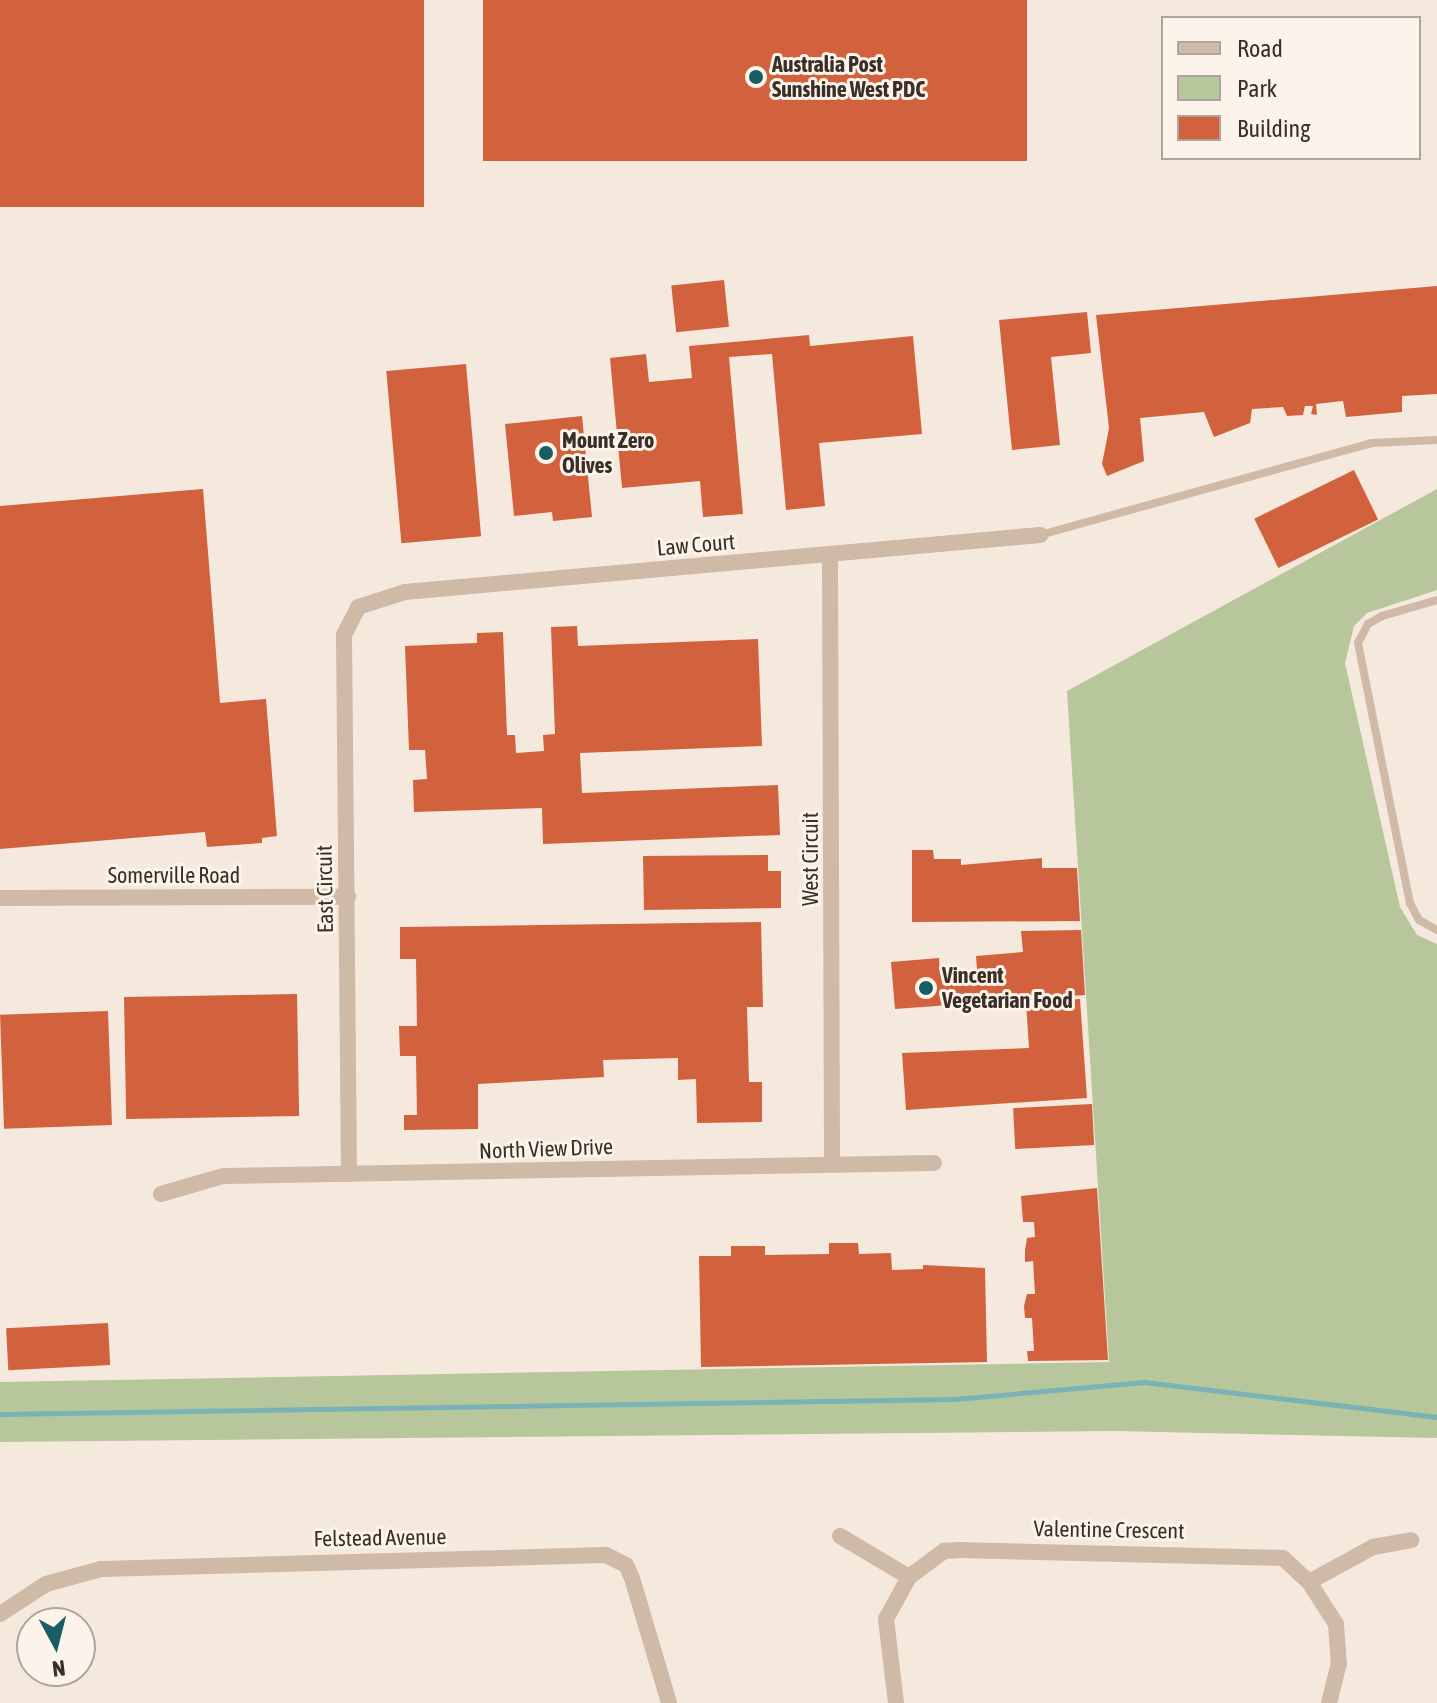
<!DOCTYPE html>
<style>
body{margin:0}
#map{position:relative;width:1437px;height:1703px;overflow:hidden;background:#f5e9dd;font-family:"Asap Condensed",sans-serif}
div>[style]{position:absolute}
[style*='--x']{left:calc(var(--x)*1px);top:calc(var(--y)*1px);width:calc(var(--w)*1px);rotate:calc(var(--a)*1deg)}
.green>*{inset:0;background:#b8c69b}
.stream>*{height:5px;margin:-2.5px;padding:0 2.5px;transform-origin:2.5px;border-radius:2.5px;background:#79b3b5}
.building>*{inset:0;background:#d2613e;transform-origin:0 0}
.service>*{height:8px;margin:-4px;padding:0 4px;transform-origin:4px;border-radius:4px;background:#cfb9a7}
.minor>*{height:16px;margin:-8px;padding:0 8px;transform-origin:8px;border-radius:8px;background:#cfb9a7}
.dots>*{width:22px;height:22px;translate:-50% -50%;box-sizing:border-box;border:4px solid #fcf4ea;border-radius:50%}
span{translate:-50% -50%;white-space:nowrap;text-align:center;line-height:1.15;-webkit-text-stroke:6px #fcf4ea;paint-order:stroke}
.poi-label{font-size:22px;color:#3a2e28;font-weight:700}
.left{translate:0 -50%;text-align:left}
.street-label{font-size:22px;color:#3a2e28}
.legend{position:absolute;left:1161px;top:16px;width:260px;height:144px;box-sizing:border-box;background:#fcf4ea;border:2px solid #aea59c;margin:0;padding:10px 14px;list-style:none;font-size:24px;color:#3a2e28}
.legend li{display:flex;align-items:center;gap:16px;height:40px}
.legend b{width:40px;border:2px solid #aea59c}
.north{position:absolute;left:16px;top:1607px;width:80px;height:80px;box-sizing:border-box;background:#fcf4ea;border:2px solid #aea59c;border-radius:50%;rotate:173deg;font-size:22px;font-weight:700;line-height:32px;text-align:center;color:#3a2e28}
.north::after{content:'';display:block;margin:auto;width:28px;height:36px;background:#195c61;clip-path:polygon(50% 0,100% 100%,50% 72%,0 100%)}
</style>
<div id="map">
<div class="green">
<div style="clip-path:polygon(1437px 489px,1437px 590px,1367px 613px,1354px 626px,1345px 663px,1400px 907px,1417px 935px,1437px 944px,1437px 1438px,1114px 1431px,0 1442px,0 1382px,1109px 1362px,1067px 691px)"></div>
</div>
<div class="stream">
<div style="--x:0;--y:1414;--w:955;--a:-0.9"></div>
<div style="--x:955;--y:1399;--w:190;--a:-5.1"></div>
<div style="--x:1144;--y:1382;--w:295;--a:6.8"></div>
</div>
<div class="building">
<div style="left:0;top:0;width:424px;height:207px"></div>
<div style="left:483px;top:0;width:544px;height:161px"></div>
<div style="left:724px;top:280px;width:47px;height:53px;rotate:84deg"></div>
<div style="clip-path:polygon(1437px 286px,1437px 394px,1402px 396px,1402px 412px,1346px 417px,1343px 401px,1316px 404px,1317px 415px,1311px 414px,1313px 406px,1305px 406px,1303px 415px,1287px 416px,1283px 407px,1252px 409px,1250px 423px,1214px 437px,1204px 412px,1140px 418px,1144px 461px,1107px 476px,1102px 464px,1109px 428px,1096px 315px)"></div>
<div style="clip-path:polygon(1087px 312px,1091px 353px,1051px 357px,1060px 445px,1012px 450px,999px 320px)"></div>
<div style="clip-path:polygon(809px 335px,810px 346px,913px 336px,922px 434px,819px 443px,825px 506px,786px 510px,772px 354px,729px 357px,743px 514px,703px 517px,700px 481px,622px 488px,610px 358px,646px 354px,649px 382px,692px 378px,689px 346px)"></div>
<div style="left:466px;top:364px;width:173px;height:80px;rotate:85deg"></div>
<div style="clip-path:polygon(582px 416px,592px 517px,553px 521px,552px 512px,514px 516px,505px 424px)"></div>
<div style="left:1354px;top:470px;width:55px;height:111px;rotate:64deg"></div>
<div style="clip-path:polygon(203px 489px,220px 703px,266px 699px,277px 836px,262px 838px,262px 843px,207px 847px,205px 832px,0 849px,0 506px)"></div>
<div style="clip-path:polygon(577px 626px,578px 646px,758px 639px,762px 746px,580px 753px,582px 793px,778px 785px,780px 835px,543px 844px,542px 808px,414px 812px,413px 780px,427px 779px,425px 750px,409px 750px,405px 646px,477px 643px,477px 633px,503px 632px,507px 735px,515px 735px,516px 753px,544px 751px,543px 735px,555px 734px,551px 627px)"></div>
<div style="clip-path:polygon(912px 850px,933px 850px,934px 859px,961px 859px,961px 865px,1042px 858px,1042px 868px,1077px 868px,1080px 921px,912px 922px)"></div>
<div style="clip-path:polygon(768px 855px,768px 871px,781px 871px,781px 908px,644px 910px,643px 856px)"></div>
<div style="clip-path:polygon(761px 922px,763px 1007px,747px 1007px,749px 1082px,762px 1082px,762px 1122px,697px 1123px,696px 1079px,678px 1080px,678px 1058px,603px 1060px,604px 1077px,478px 1084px,478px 1129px,404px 1130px,404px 1115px,417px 1115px,416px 1056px,400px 1056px,399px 1026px,417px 1026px,416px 959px,400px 959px,400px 927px)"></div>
<div style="clip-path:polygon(1081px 930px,1085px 995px,895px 1009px,891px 962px,939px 958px,940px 972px,977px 969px,976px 956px,1023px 952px,1021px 931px)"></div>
<div style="left:297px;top:994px;width:122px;height:173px;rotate:89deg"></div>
<div style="clip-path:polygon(1080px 999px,1087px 1098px,906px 1110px,902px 1053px,1029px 1048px,1026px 1002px)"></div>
<div style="left:108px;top:1011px;width:114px;height:108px;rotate:88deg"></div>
<div style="left:1092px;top:1104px;width:41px;height:79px;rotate:87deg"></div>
<div style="clip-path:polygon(1097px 1188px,1108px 1360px,1028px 1361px,1027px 1351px,1034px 1351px,1032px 1318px,1025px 1318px,1024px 1306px,1027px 1294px,1035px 1294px,1033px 1261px,1025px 1262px,1025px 1250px,1027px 1238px,1035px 1237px,1034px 1222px,1023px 1222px,1021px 1196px)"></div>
<div style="clip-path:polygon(829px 1243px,858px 1243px,859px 1254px,891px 1253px,892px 1270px,923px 1269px,923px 1265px,985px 1268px,987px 1362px,701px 1367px,699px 1256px,731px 1256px,731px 1246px,765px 1246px,765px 1255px,829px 1254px)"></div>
<div style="left:108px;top:1323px;width:42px;height:102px;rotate:87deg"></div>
</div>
<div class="service">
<div style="--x:1040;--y:535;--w:344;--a:-15.5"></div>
<div style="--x:1371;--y:443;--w:66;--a:-2.6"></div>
<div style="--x:1437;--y:600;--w:57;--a:163.8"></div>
<div style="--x:1382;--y:616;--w:16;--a:150"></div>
<div style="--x:1368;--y:624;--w:21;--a:118"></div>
<div style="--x:1358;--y:643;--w:265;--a:78.7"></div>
<div style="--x:1410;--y:903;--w:19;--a:62"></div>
<div style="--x:1419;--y:920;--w:21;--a:29"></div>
</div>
<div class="minor">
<div style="--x:830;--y:556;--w:606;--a:89.81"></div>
<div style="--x:0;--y:898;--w:348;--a:-0.2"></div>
<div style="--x:349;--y:1174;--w:539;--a:-90.53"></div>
<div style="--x:344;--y:635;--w:31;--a:-63"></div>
<div style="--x:358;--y:607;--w:49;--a:-17.7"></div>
<div style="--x:405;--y:592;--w:638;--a:-5.13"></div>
<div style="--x:161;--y:1194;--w:65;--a:-16.2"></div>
<div style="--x:223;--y:1176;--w:711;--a:-1.05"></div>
<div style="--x:840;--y:1536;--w:80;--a:30.7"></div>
<div style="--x:1309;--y:1582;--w:73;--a:-28.7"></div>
<div style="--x:1373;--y:1547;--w:39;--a:-10"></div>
<div style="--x:0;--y:1614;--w:55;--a:-33.1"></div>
<div style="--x:46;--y:1584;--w:57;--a:-15.3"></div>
<div style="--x:101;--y:1569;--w:505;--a:-1.59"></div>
<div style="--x:606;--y:1555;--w:22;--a:27"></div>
<div style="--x:626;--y:1565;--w:14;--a:65"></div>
<div style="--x:632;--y:1578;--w:130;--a:73.5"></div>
<div style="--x:896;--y:1703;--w:85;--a:-96.8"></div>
<div style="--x:886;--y:1619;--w:48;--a:-61.3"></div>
<div style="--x:909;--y:1577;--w:44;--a:-36.6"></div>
<div style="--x:944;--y:1551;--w:15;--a:-4"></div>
<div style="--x:959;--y:1550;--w:324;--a:1.4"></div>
<div style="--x:1283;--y:1558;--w:35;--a:43"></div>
<div style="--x:1309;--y:1582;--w:50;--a:57.3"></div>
<div style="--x:1336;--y:1624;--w:39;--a:86"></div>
<div style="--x:1339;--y:1663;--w:41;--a:104"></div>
</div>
<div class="dots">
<div style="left:756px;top:77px;background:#195c61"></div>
<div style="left:546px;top:453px;background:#195c61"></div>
<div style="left:926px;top:988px;background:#195c61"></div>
</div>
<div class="poi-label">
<span class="left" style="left:772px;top:77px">Australia Post<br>Sunshine West PDC</span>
<span class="left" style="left:562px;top:453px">Mount Zero<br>Olives</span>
<span class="left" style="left:942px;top:988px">Vincent<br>Vegetarian Food</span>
</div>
<div class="street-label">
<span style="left:696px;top:545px;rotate:-5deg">Law Court</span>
<span style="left:811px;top:859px;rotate:-90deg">West Circuit</span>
<span style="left:174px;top:876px">Somerville Road</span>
<span style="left:325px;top:889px;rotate:-91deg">East Circuit</span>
<span style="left:546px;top:1149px;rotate:-2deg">North View Drive</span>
<span style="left:1109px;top:1530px;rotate:1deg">Valentine Crescent</span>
<span style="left:380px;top:1538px;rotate:-1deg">Felstead Avenue</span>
</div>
<ul class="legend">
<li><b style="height:10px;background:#cfb9a7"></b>Road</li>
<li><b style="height:22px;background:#b8c69b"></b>Park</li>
<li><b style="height:22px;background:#d2613e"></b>Building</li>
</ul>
<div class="north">N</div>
</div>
